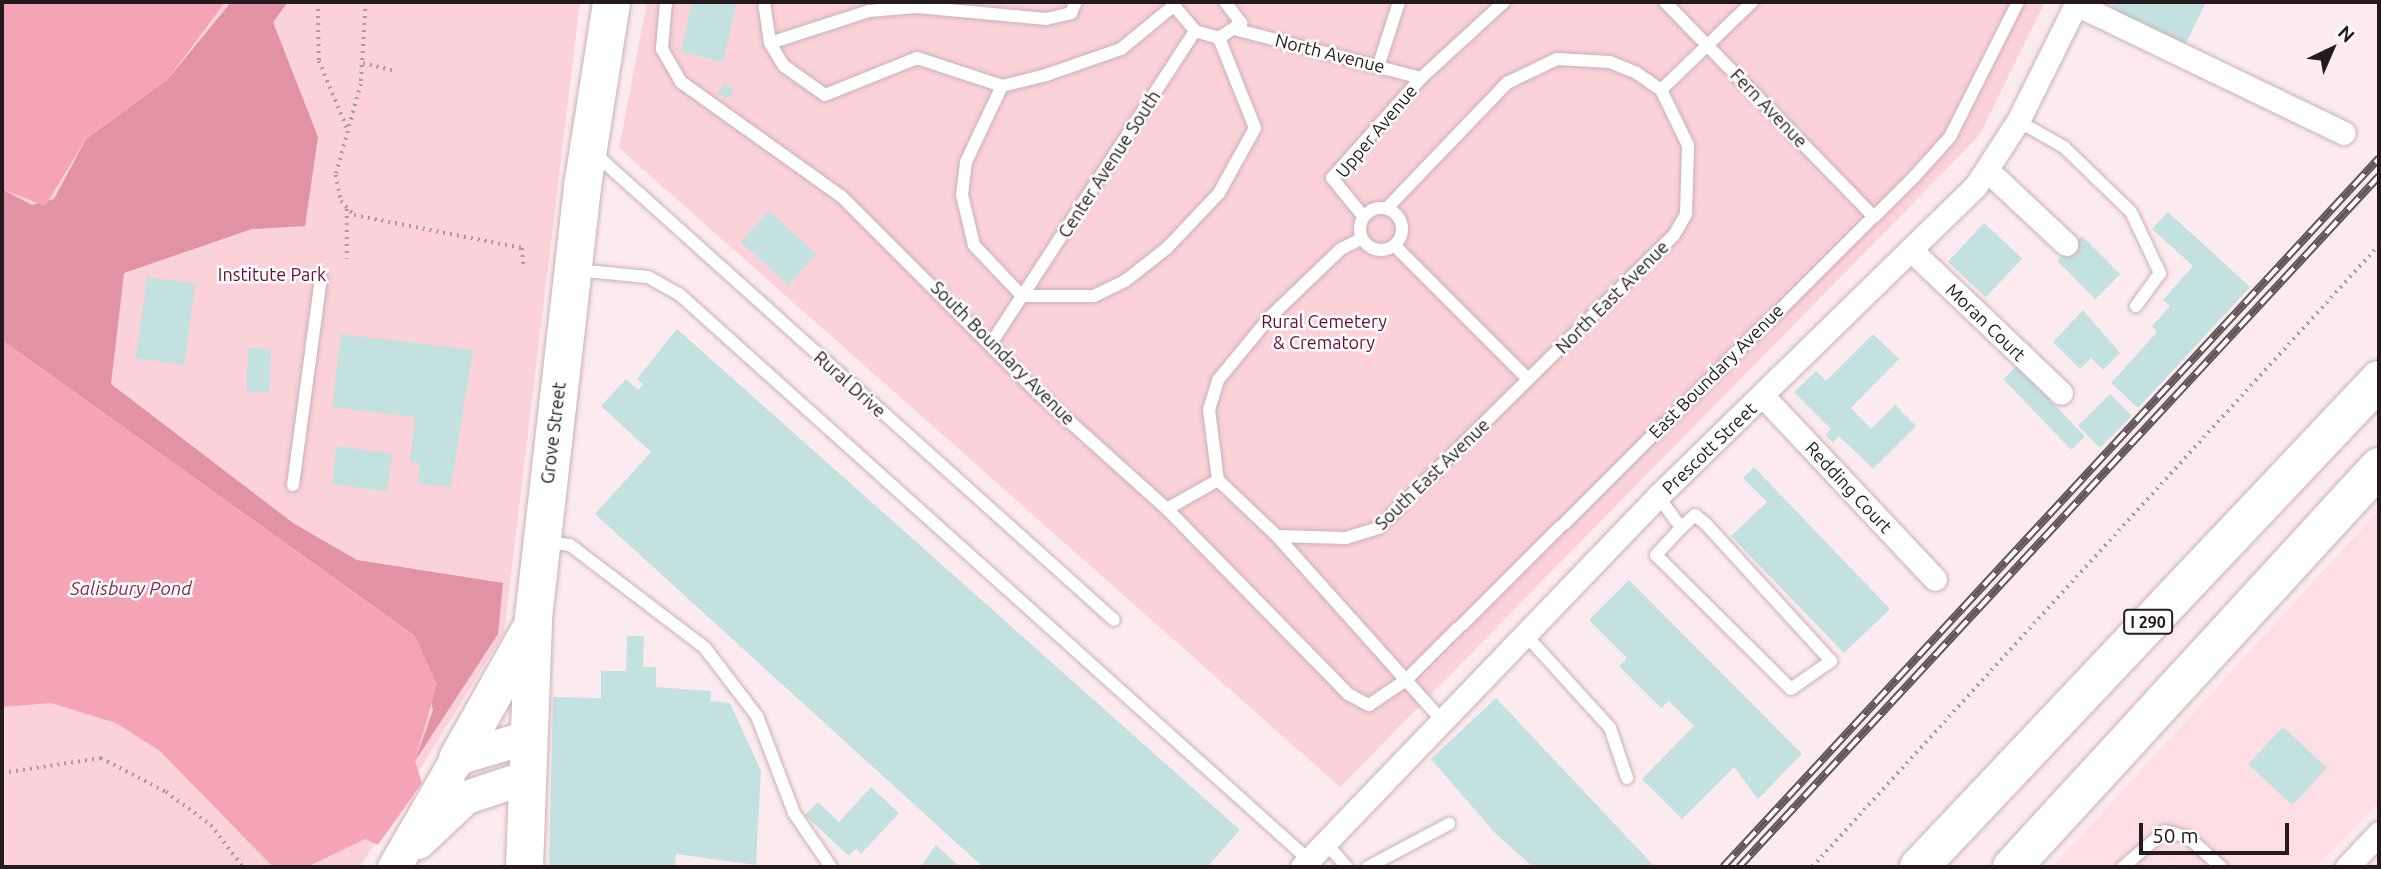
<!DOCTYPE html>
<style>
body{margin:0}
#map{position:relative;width:2381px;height:869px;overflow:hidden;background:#fcebee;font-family:Ubuntu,sans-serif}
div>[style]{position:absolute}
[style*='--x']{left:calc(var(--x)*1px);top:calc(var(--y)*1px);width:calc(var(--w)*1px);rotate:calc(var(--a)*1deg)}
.built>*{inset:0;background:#fcdee4}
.green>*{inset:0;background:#fbd1da}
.forest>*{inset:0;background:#e192a5}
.water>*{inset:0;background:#f5a4b7}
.building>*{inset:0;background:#c3e1df;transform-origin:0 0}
.path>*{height:3.5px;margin-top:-1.75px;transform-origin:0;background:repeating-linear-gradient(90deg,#aa9b9e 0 2px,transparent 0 7px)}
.roads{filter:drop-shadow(0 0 2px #cbb0b6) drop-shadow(0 0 2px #cbb0b6)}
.service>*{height:12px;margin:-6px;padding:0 6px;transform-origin:6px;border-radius:6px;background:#fff}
.service>.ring{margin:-6px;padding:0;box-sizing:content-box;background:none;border:12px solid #fff;border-radius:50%}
.minor>*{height:23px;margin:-11.5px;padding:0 11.5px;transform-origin:11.5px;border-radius:11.5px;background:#fff}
.secondary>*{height:33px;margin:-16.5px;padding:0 16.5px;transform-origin:16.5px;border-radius:16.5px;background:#fff}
.primary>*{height:37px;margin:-18.5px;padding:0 18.5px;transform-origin:18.5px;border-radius:18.5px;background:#fff}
.motorway>*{height:38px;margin:-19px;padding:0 19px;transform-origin:19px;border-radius:19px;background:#fff}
.rail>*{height:8px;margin-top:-4px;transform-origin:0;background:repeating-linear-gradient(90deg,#fdfdfd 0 16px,#625658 0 32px);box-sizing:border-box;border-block:2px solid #625658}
span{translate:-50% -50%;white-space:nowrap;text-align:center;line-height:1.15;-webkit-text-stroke:5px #fdfdfd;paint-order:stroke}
.shield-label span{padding:2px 5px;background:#fdfdfd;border:2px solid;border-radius:5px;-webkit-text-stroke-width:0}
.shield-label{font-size:16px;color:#251b1d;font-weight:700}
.street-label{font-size:18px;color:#251b1d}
.park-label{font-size:18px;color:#6b0c32}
.water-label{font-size:19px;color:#892c4a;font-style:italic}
.frame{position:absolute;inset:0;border:4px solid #251b1d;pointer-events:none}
.north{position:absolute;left:2297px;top:14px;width:70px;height:70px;-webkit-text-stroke:5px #fdfdfd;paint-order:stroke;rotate:44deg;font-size:19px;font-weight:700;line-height:28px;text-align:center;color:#251b1d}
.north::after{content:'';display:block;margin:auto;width:24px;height:32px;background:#251b1d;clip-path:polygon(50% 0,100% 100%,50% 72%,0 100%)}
.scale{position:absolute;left:2139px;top:823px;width:150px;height:32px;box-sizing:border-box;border:4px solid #251b1d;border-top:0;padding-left:9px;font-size:21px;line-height:24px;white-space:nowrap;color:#251b1d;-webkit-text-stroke:5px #fdfdfd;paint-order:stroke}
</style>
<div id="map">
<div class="built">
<div style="clip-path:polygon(2379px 510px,2379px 802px,2316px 867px,2179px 867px,2172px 862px,2167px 867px,2053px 867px)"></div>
</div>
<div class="green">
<div style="clip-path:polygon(2px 2px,580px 2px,504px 633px,360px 867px,2px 867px)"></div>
<div style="clip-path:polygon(647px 2px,2045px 2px,1979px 136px,1340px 787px,619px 148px)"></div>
</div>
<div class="forest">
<div style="clip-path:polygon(231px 2px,288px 2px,273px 22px,318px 137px,305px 226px,252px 229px,124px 273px,111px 384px,293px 523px,357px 560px,503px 583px,498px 634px,415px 761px,433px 710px,415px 636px,2px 340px,2px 189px,32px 205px,54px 199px,86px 139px,168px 79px)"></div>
</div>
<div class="water">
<div style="clip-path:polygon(2px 2px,225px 2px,168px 79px,86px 139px,45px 206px,2px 189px)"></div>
<div style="clip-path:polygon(2px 340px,415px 636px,437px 684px,415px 761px,422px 783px,378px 845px,365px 839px,307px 867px,273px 867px,160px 751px,116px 723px,51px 703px,2px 707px)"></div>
</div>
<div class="building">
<div style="clip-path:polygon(692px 2px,737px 2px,723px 62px,681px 52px)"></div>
<div style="clip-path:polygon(2114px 2px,2206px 2px,2184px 47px,2110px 11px)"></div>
<div style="left:725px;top:83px;width:12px;height:11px;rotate:42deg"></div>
<div style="left:769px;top:211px;width:64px;height:42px;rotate:42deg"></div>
<div style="clip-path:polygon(2168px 212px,2250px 287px,2138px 408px,2111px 383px,2157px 332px,2152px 326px,2170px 306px,2163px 300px,2193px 266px,2152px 229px)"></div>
<div style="left:1984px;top:223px;width:52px;height:53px;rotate:43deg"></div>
<div style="left:2082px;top:236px;width:54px;height:35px;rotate:45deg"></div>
<div style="left:147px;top:277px;width:49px;height:82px;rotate:8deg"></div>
<div style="clip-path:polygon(2083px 310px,2120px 353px,2103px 370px,2091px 358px,2080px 369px,2053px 342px)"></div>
<div style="clip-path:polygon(677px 329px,1240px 830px,1207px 867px,983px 867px,595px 514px,651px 452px,601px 406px,626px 379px,638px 390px,643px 384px,637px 379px)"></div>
<div style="clip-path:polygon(341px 334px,473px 350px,451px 487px,417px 483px,420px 463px,410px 462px,415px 417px,332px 407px)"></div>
<div style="clip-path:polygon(1873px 334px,1899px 359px,1851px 408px,1871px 429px,1895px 405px,1916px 426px,1873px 469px,1839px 436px,1833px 443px,1825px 435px,1831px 429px,1794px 392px,1816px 371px,1826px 381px)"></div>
<div style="left:248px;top:348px;width:23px;height:44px;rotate:2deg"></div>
<div style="left:2017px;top:366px;width:98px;height:19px;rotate:46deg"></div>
<div style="left:2110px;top:394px;width:31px;height:45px;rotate:45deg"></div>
<div style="left:337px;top:446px;width:56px;height:38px;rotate:8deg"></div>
<div style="clip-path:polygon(1754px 467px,1890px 609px,1844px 653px,1731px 536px,1767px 502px,1743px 478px)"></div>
<div style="clip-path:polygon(1629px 580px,1802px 754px,1758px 799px,1734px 767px,1682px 819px,1642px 779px,1694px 726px,1669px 701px,1661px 708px,1619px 666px,1627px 658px,1589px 620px)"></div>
<div style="clip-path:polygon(627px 636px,644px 636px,643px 667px,656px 667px,656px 687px,711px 691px,710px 701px,730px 703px,761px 771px,756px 865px,676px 854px,675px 867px,549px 867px,553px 697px,601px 698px,601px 671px,626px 671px)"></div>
<div style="clip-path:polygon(1496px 698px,1655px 867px,1533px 867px,1495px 833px,1431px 759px)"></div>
<div style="left:2283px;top:727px;width:60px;height:51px;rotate:43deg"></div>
<div style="clip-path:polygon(871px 787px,899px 813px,861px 854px,856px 848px,849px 856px,805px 815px,818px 802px,839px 822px)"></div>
<div style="clip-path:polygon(936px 845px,960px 867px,920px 867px)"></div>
</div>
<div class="path">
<div style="--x:318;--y:2;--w:59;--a:89"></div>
<div style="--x:319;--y:61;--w:73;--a:67.3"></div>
<div style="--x:366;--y:2;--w:82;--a:93.5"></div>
<div style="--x:361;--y:84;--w:94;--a:105.4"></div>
<div style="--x:336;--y:175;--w:26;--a:79"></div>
<div style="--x:341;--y:201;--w:19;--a:47"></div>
<div style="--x:354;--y:215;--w:171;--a:11.1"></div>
<div style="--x:522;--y:248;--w:19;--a:84"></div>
<div style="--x:363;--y:63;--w:30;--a:14"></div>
<div style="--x:347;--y:209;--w:50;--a:90"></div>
<div style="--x:2;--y:773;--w:100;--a:-8.6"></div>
<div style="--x:101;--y:758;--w:73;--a:27.6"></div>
<div style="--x:166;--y:792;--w:56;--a:36.3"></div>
<div style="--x:211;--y:825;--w:53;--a:52.7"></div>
<div style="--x:1812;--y:867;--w:842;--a:-47.65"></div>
</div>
<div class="roads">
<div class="service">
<div style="--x:666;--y:2;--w:47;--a:94.9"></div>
<div style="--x:662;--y:49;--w:38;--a:60"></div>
<div style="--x:681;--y:82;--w:196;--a:35.5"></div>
<div style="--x:841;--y:196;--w:279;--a:45"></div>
<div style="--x:1038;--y:393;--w:173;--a:42"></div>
<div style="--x:1167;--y:509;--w:259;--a:45.6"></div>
<div style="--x:1348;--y:694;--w:24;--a:28"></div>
<div style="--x:1369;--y:705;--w:45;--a:-34"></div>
<div style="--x:1406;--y:680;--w:715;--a:-44.72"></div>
<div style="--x:1914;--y:177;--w:54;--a:-48"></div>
<div style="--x:1950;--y:137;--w:151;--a:-63.3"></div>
<div style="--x:764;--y:2;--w:41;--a:81.7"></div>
<div style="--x:770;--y:43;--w:27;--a:59"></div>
<div style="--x:784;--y:66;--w:50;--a:35.3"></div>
<div style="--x:825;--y:95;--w:99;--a:-21.9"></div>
<div style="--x:917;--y:58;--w:89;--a:18.2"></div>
<div style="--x:1002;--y:86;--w:45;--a:-14"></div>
<div style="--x:1046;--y:75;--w:79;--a:-19.1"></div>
<div style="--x:1121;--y:49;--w:66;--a:-39.5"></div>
<div style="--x:1171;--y:2;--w:38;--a:50"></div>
<div style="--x:1195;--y:31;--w:25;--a:16"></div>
<div style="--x:1219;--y:38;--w:27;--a:-34"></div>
<div style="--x:1241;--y:23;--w:26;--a:-127"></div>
<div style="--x:1665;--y:2;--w:297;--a:45.8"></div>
<div style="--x:1238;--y:30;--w:189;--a:14.7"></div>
<div style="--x:1195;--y:31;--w:316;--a:123.1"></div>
<div style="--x:1022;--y:296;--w:72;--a:0"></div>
<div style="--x:1094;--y:296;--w:34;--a:-26"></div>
<div style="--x:1125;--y:281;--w:53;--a:-38.2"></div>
<div style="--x:1167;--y:248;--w:76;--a:-46.6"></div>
<div style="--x:1219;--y:193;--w:74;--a:-61"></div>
<div style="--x:1255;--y:128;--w:97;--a:-111.8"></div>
<div style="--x:770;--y:43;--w:104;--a:-17.9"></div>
<div style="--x:869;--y:11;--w:48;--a:-4.8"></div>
<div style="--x:917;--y:7;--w:130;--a:5.3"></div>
<div style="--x:1046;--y:19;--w:26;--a:-13"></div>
<div style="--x:1071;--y:13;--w:12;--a:-66"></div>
<div style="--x:1379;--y:64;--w:65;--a:-72.1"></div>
<div style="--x:1661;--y:90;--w:127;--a:-44"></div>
<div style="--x:2018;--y:121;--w:53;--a:29.5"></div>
<div style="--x:2064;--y:147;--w:93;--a:44.1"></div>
<div style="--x:2131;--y:212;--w:68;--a:64.6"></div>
<div style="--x:2160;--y:273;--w:41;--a:126"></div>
<div style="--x:593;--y:152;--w:700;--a:41.93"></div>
<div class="ring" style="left:1360px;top:208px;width:30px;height:30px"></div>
<div style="--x:1363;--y:216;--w:49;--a:-129.2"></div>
<div style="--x:1332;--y:178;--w:134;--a:-48.3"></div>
<div style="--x:1421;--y:78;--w:113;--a:-42.5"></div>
<div style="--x:1395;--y:246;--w:188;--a:45"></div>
<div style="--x:576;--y:270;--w:72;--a:5.6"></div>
<div style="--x:648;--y:277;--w:35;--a:29"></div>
<div style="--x:679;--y:294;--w:847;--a:41.94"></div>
<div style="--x:992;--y:342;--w:55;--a:-56.9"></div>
<div style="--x:1022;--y:296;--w:70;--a:-133.3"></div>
<div style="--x:974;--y:245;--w:51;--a:-103.5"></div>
<div style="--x:962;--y:195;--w:33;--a:-83"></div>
<div style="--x:966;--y:162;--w:84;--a:-64.7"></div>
<div style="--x:1218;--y:480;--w:81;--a:43.5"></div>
<div style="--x:1277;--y:536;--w:69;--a:1.7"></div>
<div style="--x:1346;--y:538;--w:34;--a:-17"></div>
<div style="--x:1378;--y:528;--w:416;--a:-44.7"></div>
<div style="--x:1674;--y:235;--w:24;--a:-60"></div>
<div style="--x:1686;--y:214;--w:69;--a:-88.3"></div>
<div style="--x:1688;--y:145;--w:61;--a:-116.1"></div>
<div style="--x:1661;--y:90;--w:29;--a:-145"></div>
<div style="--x:1637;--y:73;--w:29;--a:-158"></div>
<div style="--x:1610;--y:62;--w:53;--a:-176.8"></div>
<div style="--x:1557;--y:59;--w:55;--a:154.4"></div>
<div style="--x:1507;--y:83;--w:173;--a:133.8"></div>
<div style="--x:1218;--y:480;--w:71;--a:-97.3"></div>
<div style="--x:1209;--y:410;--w:31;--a:-73"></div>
<div style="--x:1218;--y:380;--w:82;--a:-50.5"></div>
<div style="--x:1270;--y:317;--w:98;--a:-43.8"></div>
<div style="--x:1341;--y:249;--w:22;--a:-27"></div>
<div style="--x:293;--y:485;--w:209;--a:-82.3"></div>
<div style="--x:1658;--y:496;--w:39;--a:54"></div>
<div style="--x:1681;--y:528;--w:37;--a:133"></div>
<div style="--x:1656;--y:555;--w:190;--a:44.8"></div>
<div style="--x:1791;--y:689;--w:49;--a:-35"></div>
<div style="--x:1831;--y:661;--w:185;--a:-132.4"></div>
<div style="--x:1706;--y:524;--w:14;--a:-141"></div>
<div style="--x:1695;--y:515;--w:19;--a:137"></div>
<div style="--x:1167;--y:509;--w:59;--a:-29.6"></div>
<div style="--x:1277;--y:536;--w:244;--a:48.2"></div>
<div style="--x:545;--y:542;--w:25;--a:7"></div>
<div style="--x:570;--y:545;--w:170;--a:37.3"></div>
<div style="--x:705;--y:648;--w:86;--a:52.6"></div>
<div style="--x:757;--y:716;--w:104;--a:69.1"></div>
<div style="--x:794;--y:813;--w:65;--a:55.6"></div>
<div style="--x:1524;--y:633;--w:128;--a:47.8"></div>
<div style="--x:1610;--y:728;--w:53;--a:71.2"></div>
<div style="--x:1325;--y:842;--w:33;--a:49"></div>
<div style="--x:1368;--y:867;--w:92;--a:-28"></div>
<div style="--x:2123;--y:867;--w:55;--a:-40.6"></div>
<div style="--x:2165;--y:831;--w:24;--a:15"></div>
<div style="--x:2188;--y:837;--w:45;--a:42.3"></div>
</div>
<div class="minor">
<div style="--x:2076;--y:4;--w:297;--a:25.7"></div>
<div style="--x:1988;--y:171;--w:107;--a:43.1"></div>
<div style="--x:1911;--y:250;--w:207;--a:43.6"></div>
<div style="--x:1763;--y:396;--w:251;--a:46.8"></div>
<div style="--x:1302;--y:867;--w:514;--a:-46.18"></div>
<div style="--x:1658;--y:496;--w:443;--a:-44.3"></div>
<div style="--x:1975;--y:187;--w:79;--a:-56.9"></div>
<div style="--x:2018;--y:121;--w:133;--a:-63.6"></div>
<div style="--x:2347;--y:867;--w:47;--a:-46.7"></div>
</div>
<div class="secondary">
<div style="--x:418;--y:842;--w:66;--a:-43.2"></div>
<div style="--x:466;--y:797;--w:63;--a:-18.4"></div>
<div style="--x:394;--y:867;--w:126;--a:-60"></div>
<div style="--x:457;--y:758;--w:73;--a:-16.7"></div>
</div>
<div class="primary">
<div style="--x:457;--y:758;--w:145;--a:-60.6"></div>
<div style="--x:524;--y:867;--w:250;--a:-87.9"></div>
<div style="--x:533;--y:617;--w:434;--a:-83.5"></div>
<div style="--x:582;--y:186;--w:186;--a:-81"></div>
</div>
<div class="motorway">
<div style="--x:1919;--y:867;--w:670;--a:-46.63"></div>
<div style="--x:2012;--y:867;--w:543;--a:-47.46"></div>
</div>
</div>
<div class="rail">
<div style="--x:1723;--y:867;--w:966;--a:-47.22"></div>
<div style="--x:1739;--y:867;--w:942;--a:-47.19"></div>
</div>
<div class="shield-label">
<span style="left:2148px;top:622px">I 290</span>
</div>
<div class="street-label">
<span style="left:1330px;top:53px;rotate:14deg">North Avenue</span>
<span style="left:1769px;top:108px;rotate:46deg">Fern Avenue</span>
<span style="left:1376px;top:131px;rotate:-50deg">Upper Avenue</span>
<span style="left:1109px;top:164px;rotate:-57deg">Center Avenue South</span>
<span style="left:1612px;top:297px;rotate:-45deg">North East Avenue</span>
<span style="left:1986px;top:322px;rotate:44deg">Moran Court</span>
<span style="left:1003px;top:353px;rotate:45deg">South Boundary Avenue</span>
<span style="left:1716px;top:371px;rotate:-45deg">East Boundary Avenue</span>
<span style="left:850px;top:384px;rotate:42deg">Rural Drive</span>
<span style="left:553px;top:433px;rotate:-83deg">Grove Street</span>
<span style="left:1709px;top:448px;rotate:-44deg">Prescott Street</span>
<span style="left:1432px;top:474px;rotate:-44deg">South East Avenue</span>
<span style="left:1849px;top:487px;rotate:47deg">Redding Court</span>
</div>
<div class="park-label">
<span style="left:272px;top:274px">Institute Park</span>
<span style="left:1324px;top:332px">Rural Cemetery<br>&amp; Crematory</span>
</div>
<div class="water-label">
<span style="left:131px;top:589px">Salisbury Pond</span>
</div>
<div class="frame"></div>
<div class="north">N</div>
<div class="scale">50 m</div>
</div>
